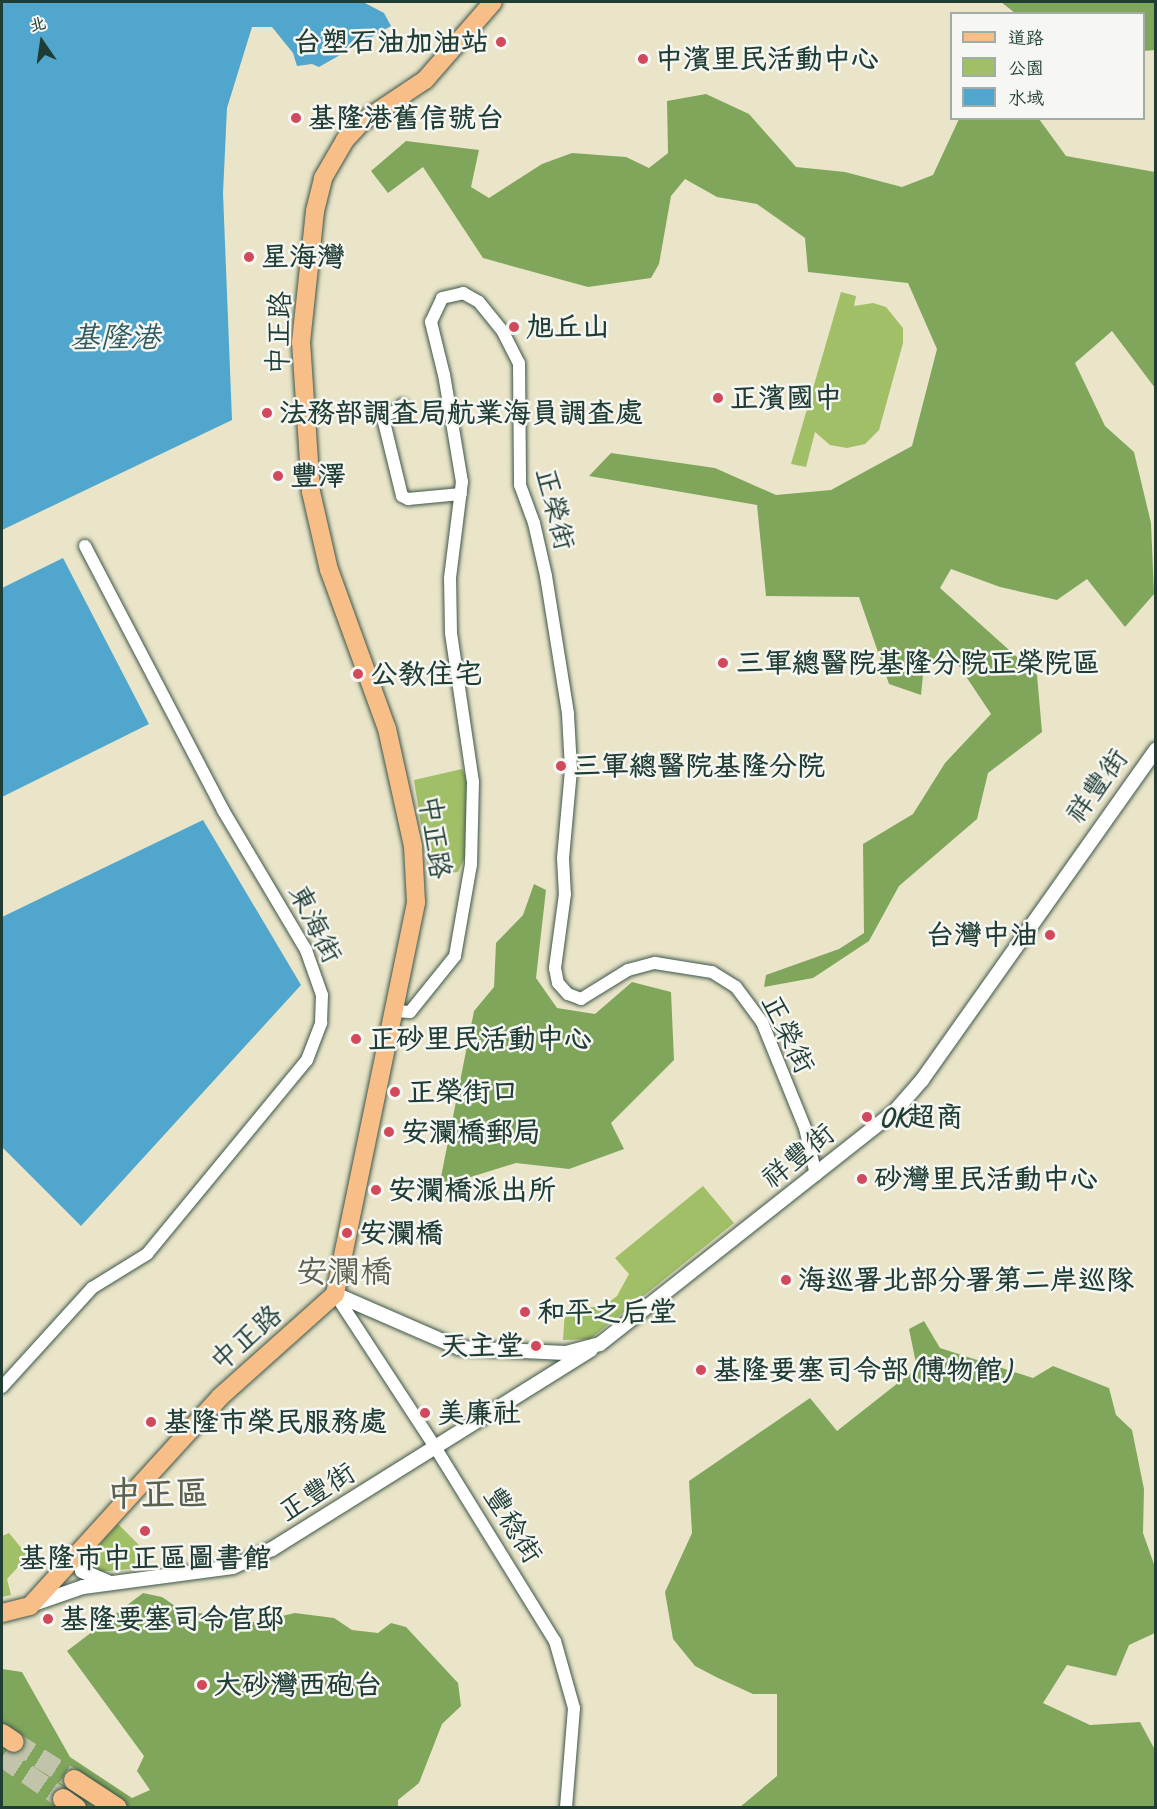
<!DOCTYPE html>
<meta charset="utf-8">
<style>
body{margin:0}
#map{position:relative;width:1157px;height:1809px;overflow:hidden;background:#eae5c8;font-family:Caveat,"LXGW WenKai TC",sans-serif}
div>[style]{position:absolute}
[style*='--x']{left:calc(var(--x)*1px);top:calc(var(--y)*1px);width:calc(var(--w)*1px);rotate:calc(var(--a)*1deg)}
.green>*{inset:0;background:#a1bf67}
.forest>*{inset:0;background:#80a65c}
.water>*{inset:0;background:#50a6cc}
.trunk-tunnel>*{height:20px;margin-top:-10px;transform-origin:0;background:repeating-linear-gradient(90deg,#c1c3aa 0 20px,transparent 0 30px)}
.roads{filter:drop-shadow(0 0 2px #3d564a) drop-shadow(0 0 2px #3d564a)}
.minor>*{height:12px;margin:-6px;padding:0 6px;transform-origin:6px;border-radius:6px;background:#fff}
.tertiary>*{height:14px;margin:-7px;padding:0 7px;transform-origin:7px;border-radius:7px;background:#fff}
.primary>*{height:18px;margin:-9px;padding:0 9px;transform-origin:9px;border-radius:9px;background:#f7be87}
.trunk>*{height:20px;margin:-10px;padding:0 10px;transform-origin:10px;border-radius:10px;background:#f7be87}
.dots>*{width:16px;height:16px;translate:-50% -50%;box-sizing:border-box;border:3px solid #f6f6f2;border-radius:50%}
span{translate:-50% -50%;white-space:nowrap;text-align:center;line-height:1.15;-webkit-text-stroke:5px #f6f6f2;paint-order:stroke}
.poi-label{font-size:28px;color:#1f3d34;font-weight:700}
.right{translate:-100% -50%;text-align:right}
.left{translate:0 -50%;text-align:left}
.street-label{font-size:28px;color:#1f3d34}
.water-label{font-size:30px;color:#2e5c62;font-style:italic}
.quarter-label{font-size:32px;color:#5b614e}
.district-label{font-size:34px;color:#5b614e;font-weight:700}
.frame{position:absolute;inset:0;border:3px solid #1f3d34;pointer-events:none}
.legend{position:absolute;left:950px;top:12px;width:195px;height:108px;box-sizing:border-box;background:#f6f6f2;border:2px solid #a0aca6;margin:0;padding:8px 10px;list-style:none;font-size:18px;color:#1f3d34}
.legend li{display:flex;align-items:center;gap:12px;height:30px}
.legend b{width:30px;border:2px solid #a0aca6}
.north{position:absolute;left:12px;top:12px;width:60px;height:60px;-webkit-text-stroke:4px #f6f6f2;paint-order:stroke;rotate:347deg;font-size:16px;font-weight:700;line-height:24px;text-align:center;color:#1f3d34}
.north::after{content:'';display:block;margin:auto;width:21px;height:27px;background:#1f3d34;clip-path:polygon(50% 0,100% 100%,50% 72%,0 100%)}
</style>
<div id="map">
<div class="green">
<div style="clip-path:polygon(841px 292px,856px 296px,854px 306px,873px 303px,886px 307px,903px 328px,903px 343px,879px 430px,865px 444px,847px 448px,830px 445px,815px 432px,806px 467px,791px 464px)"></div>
<div style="clip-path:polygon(462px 769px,469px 783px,469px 848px,458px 872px,429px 875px,414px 780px)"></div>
<div style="clip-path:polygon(703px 1186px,734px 1223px,590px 1339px,563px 1340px,565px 1310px,604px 1306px,617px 1296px,629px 1274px,615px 1258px)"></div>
<div style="clip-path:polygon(118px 1524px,148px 1554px,151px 1567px,97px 1572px,90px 1568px,88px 1557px)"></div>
<div style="clip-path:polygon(9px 1533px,28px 1556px,7px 1579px,11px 1595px,2px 1597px,2px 1536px)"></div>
</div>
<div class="forest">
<div style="clip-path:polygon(1001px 2px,1155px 2px,1155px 50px,1144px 51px,1144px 14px,1015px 13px)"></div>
<div style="clip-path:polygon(706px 94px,749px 114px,796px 167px,845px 172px,902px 187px,933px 175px,959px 119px,1039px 119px,1066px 156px,1155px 172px,1155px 388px,1112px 331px,1075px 363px,1105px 426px,1134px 452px,1151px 523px,1154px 594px,1125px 627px,1087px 579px,1057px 600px,1000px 587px,951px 569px,940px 588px,1037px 675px,1042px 732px,988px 773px,977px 819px,899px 886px,869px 941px,813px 978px,764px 987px,766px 975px,839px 949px,864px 933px,863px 844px,913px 814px,945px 763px,991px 714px,951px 654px,924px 665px,921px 695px,889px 684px,859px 597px,766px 596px,757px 505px,589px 476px,611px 453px,715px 468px,776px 495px,831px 490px,912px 446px,937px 349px,908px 283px,808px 272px,805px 238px,757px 204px,717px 197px,685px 179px,671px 196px,659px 264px,651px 278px,588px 287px,483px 258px,423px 167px,388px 193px,371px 171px,406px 141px,479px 150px,471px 187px,489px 198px,542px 164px,572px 153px,626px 157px,649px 168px,668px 153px,667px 101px)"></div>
<div style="clip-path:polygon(534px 884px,546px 890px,536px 978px,557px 1008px,595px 1014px,632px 982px,671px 992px,674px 1060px,611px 1123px,624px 1149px,569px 1169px,516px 1163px,439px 1187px,474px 1011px,494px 987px,496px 943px,523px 915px)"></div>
<div style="clip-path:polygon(924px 1321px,940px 1348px,1033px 1378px,1053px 1366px,1109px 1388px,1116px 1415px,1132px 1430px,1144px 1489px,1143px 1533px,1155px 1567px,1155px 1633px,1129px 1645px,1116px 1676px,1067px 1665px,1043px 1703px,1090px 1725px,1140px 1722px,1155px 1750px,1155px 1807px,740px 1807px,777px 1776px,777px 1694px,753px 1694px,718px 1678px,695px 1666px,673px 1639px,665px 1592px,692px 1533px,689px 1481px,810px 1398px,837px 1431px,917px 1368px,909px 1329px)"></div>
<div style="clip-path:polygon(143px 1593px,162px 1597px,181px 1610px,255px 1622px,295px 1613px,334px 1618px,352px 1630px,378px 1633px,391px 1623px,406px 1627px,458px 1683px,461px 1706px,442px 1724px,419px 1783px,398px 1800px,398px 1807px,2px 1807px,2px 1669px,22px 1672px,70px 1757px,132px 1798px,150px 1790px,137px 1771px,144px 1756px,67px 1651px)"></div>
</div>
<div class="water">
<div style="clip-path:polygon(2px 2px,363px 2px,384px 13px,391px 26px,319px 67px,312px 64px,297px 66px,293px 53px,272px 27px,252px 27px,227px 108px,223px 193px,232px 420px,2px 530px)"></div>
<div style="clip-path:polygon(63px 558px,149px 724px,2px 797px,2px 588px)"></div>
<div style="clip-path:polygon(203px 820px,301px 985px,81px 1226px,2px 1147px,2px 917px)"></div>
</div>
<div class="trunk-tunnel">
<div style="--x:14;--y:1742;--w:71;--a:32.3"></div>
<div style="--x:2;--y:1757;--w:74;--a:34.5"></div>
</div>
<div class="roads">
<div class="minor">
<div style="--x:402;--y:405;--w:5;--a:112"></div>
<div style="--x:400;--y:410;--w:17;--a:163"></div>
<div style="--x:384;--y:415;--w:7;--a:90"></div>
<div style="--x:384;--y:422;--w:76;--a:76.3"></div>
<div style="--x:402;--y:496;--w:7;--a:27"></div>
<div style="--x:408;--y:499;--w:53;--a:-5.4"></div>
<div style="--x:395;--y:1011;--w:15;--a:4"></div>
<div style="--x:410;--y:1012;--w:72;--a:-51.2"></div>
<div style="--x:455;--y:956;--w:93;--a:-80.1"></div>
<div style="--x:471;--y:864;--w:82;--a:-88.6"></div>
<div style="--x:473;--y:782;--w:151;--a:-98.4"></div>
<div style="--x:451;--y:633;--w:55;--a:-91"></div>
<div style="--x:450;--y:578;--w:97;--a:-82.9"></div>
<div style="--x:462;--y:482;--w:109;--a:-99.5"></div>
<div style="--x:444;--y:375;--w:55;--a:-103.8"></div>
<div style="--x:431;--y:322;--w:26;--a:-65"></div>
<div style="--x:442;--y:298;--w:22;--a:-13"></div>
<div style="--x:463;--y:293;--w:18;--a:29"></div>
<div style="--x:479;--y:302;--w:38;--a:51"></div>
<div style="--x:503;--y:332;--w:35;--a:63"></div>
<div style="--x:519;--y:363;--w:122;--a:89.5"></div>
<div style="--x:520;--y:485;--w:40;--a:69.8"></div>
<div style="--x:534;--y:523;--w:54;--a:77.2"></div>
<div style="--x:546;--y:576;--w:140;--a:80.9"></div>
<div style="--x:568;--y:714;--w:56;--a:86.9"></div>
<div style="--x:571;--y:770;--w:88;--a:95.2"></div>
<div style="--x:563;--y:858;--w:36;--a:87"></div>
<div style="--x:565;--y:894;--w:75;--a:97.7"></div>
<div style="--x:555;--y:968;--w:15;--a:79"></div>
<div style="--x:558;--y:983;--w:15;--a:48"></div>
<div style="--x:568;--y:994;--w:14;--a:21"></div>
<div style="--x:581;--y:999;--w:55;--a:-31.7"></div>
<div style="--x:628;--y:970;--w:28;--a:-15"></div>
<div style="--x:655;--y:963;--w:58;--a:9"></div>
<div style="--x:712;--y:972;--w:28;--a:32"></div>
<div style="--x:736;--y:987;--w:44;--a:53.4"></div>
<div style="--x:762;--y:1022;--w:114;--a:67.9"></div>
<div style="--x:805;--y:1128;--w:48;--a:76.8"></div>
<div style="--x:335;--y:1294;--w:183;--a:56.8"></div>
<div style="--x:435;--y:1447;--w:228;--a:58.3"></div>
<div style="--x:555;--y:1641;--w:70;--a:74.2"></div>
<div style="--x:574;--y:1708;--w:100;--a:94.6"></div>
<div style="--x:2;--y:1387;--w:134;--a:-47.7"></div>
<div style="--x:92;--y:1288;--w:65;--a:-31.7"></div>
<div style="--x:147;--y:1254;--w:251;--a:-50.5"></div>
<div style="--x:307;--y:1060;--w:40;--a:-69"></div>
<div style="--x:321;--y:1023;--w:28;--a:-88"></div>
<div style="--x:322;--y:995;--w:48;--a:-109.6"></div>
<div style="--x:306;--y:950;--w:163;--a:-120.7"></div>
<div style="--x:223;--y:810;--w:298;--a:-117.6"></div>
</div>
<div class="tertiary">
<div style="--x:335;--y:1294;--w:135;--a:23.5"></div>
<div style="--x:459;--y:1348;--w:107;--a:2.7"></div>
<div style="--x:566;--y:1353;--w:35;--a:-15"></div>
<div style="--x:600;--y:1344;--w:375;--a:-38.3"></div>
<div style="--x:894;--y:1112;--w:43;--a:-48.8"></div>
<div style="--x:922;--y:1080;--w:405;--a:-54.7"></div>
<div style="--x:78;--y:1552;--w:19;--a:78"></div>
<div style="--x:82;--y:1571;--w:28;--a:23"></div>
<div style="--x:34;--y:1604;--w:52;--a:-19.1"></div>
<div style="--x:83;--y:1587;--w:151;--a:-7.6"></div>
<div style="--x:233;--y:1567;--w:43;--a:-24.8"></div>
<div style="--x:272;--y:1549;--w:376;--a:-32"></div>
</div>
<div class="primary">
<div style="--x:2;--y:1613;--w:29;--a:-14"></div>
<div style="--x:30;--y:1606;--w:282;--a:-47.7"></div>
<div style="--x:220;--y:1397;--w:154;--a:-41.8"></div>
<div style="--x:335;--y:1294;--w:400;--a:-78.3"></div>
<div style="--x:416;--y:902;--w:56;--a:-93.1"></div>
<div style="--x:413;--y:846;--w:120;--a:-102.5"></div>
<div style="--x:387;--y:729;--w:169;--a:-110"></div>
<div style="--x:329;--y:570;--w:80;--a:-103"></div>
<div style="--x:311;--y:492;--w:150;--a:-93.8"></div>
<div style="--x:301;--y:342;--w:132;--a:-83.9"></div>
<div style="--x:315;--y:211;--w:34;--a:-76"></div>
<div style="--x:323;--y:178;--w:44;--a:-59.9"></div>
<div style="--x:345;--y:140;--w:25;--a:-47"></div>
<div style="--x:362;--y:122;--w:76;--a:-33.7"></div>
<div style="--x:425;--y:80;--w:103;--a:-48.9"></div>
</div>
<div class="trunk">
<div style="--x:2;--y:1734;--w:14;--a:34"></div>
<div style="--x:74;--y:1780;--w:51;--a:33.1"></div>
<div style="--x:63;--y:1799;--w:16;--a:35"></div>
</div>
</div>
<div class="dots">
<div style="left:501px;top:42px;background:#d1495b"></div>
<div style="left:643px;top:59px;background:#d1495b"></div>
<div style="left:296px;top:118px;background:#d1495b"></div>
<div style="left:249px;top:257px;background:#d1495b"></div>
<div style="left:514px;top:327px;background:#d1495b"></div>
<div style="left:718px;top:398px;background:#d1495b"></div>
<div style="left:267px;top:413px;background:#d1495b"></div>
<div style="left:278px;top:476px;background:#d1495b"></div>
<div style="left:723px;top:663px;background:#d1495b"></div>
<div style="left:358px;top:674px;background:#d1495b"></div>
<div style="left:561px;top:766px;background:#d1495b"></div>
<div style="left:1050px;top:935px;background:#d1495b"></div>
<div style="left:356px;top:1039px;background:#d1495b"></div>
<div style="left:395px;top:1092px;background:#d1495b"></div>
<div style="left:867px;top:1117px;background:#d1495b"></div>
<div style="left:389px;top:1132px;background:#d1495b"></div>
<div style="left:862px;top:1179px;background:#d1495b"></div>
<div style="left:376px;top:1190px;background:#d1495b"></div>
<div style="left:347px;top:1233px;background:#d1495b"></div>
<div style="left:786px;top:1280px;background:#d1495b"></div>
<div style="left:525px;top:1312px;background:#d1495b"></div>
<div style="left:536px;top:1346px;background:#d1495b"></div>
<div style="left:701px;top:1370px;background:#d1495b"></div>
<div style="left:425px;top:1413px;background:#d1495b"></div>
<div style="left:151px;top:1422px;background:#d1495b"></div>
<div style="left:145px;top:1531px;background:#d1495b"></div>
<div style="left:48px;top:1619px;background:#d1495b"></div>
<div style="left:202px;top:1685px;background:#d1495b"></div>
</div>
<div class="poi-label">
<span class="right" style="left:489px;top:42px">台塑石油加油站</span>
<span class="left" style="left:655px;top:59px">中濱里民活動中心</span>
<span class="left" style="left:308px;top:118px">基隆港舊信號台</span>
<span class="left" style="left:261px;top:257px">星海灣</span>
<span class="left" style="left:526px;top:327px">旭丘山</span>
<span class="left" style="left:730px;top:398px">正濱國中</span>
<span class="left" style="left:279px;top:413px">法務部調查局航業海員調查處</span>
<span class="left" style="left:290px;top:476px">豐澤</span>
<span class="left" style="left:736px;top:663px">三軍總醫院基隆分院正榮院區</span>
<span class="left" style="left:370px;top:674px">公教住宅</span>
<span class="left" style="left:573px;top:766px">三軍總醫院基隆分院</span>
<span class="right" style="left:1038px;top:935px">台灣中油</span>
<span class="left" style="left:368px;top:1039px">正砂里民活動中心</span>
<span class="left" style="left:407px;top:1092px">正榮街口</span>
<span class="left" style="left:879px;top:1117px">OK超商</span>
<span class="left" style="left:401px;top:1132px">安瀾橋郵局</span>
<span class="left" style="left:874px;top:1179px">砂灣里民活動中心</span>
<span class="left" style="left:388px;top:1190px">安瀾橋派出所</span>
<span class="left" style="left:359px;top:1233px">安瀾橋</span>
<span class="left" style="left:798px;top:1280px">海巡署北部分署第二岸巡隊</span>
<span class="left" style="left:537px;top:1312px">和平之后堂</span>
<span class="right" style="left:524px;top:1346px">天主堂</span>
<span class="left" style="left:713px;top:1370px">基隆要塞司令部(博物館)</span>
<span class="left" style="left:437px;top:1413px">美廉社</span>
<span class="left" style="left:163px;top:1422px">基隆市榮民服務處</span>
<span style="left:145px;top:1558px">基隆市中正區圖書館</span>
<span class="left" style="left:60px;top:1619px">基隆要塞司令官邸</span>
<span class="left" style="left:214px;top:1685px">大砂灣西砲台</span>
</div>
<div class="street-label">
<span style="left:279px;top:333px;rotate:-88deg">中正路</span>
<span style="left:555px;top:509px;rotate:76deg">正榮街</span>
<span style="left:1097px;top:786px;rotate:-54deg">祥豐街</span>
<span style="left:435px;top:837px;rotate:82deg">中正路</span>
<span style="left:315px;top:924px;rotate:63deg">東海街</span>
<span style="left:788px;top:1034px;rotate:64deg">正榮街</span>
<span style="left:798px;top:1156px;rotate:-39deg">祥豐街</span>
<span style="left:246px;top:1338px;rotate:-41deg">中正路</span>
<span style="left:317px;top:1492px;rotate:-32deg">正豐街</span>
<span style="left:513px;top:1525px;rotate:58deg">豐稔街</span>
</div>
<div class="water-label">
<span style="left:115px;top:337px">基隆港</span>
</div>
<div class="quarter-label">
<span style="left:344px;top:1272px">安瀾橋</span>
</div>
<div class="district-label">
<span style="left:158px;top:1494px">中正區</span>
</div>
<div class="frame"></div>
<ul class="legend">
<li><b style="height:8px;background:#f7be87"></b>道路</li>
<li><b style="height:16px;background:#a1bf67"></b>公園</li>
<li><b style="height:16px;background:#50a6cc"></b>水域</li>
</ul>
<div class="north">北</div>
</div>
